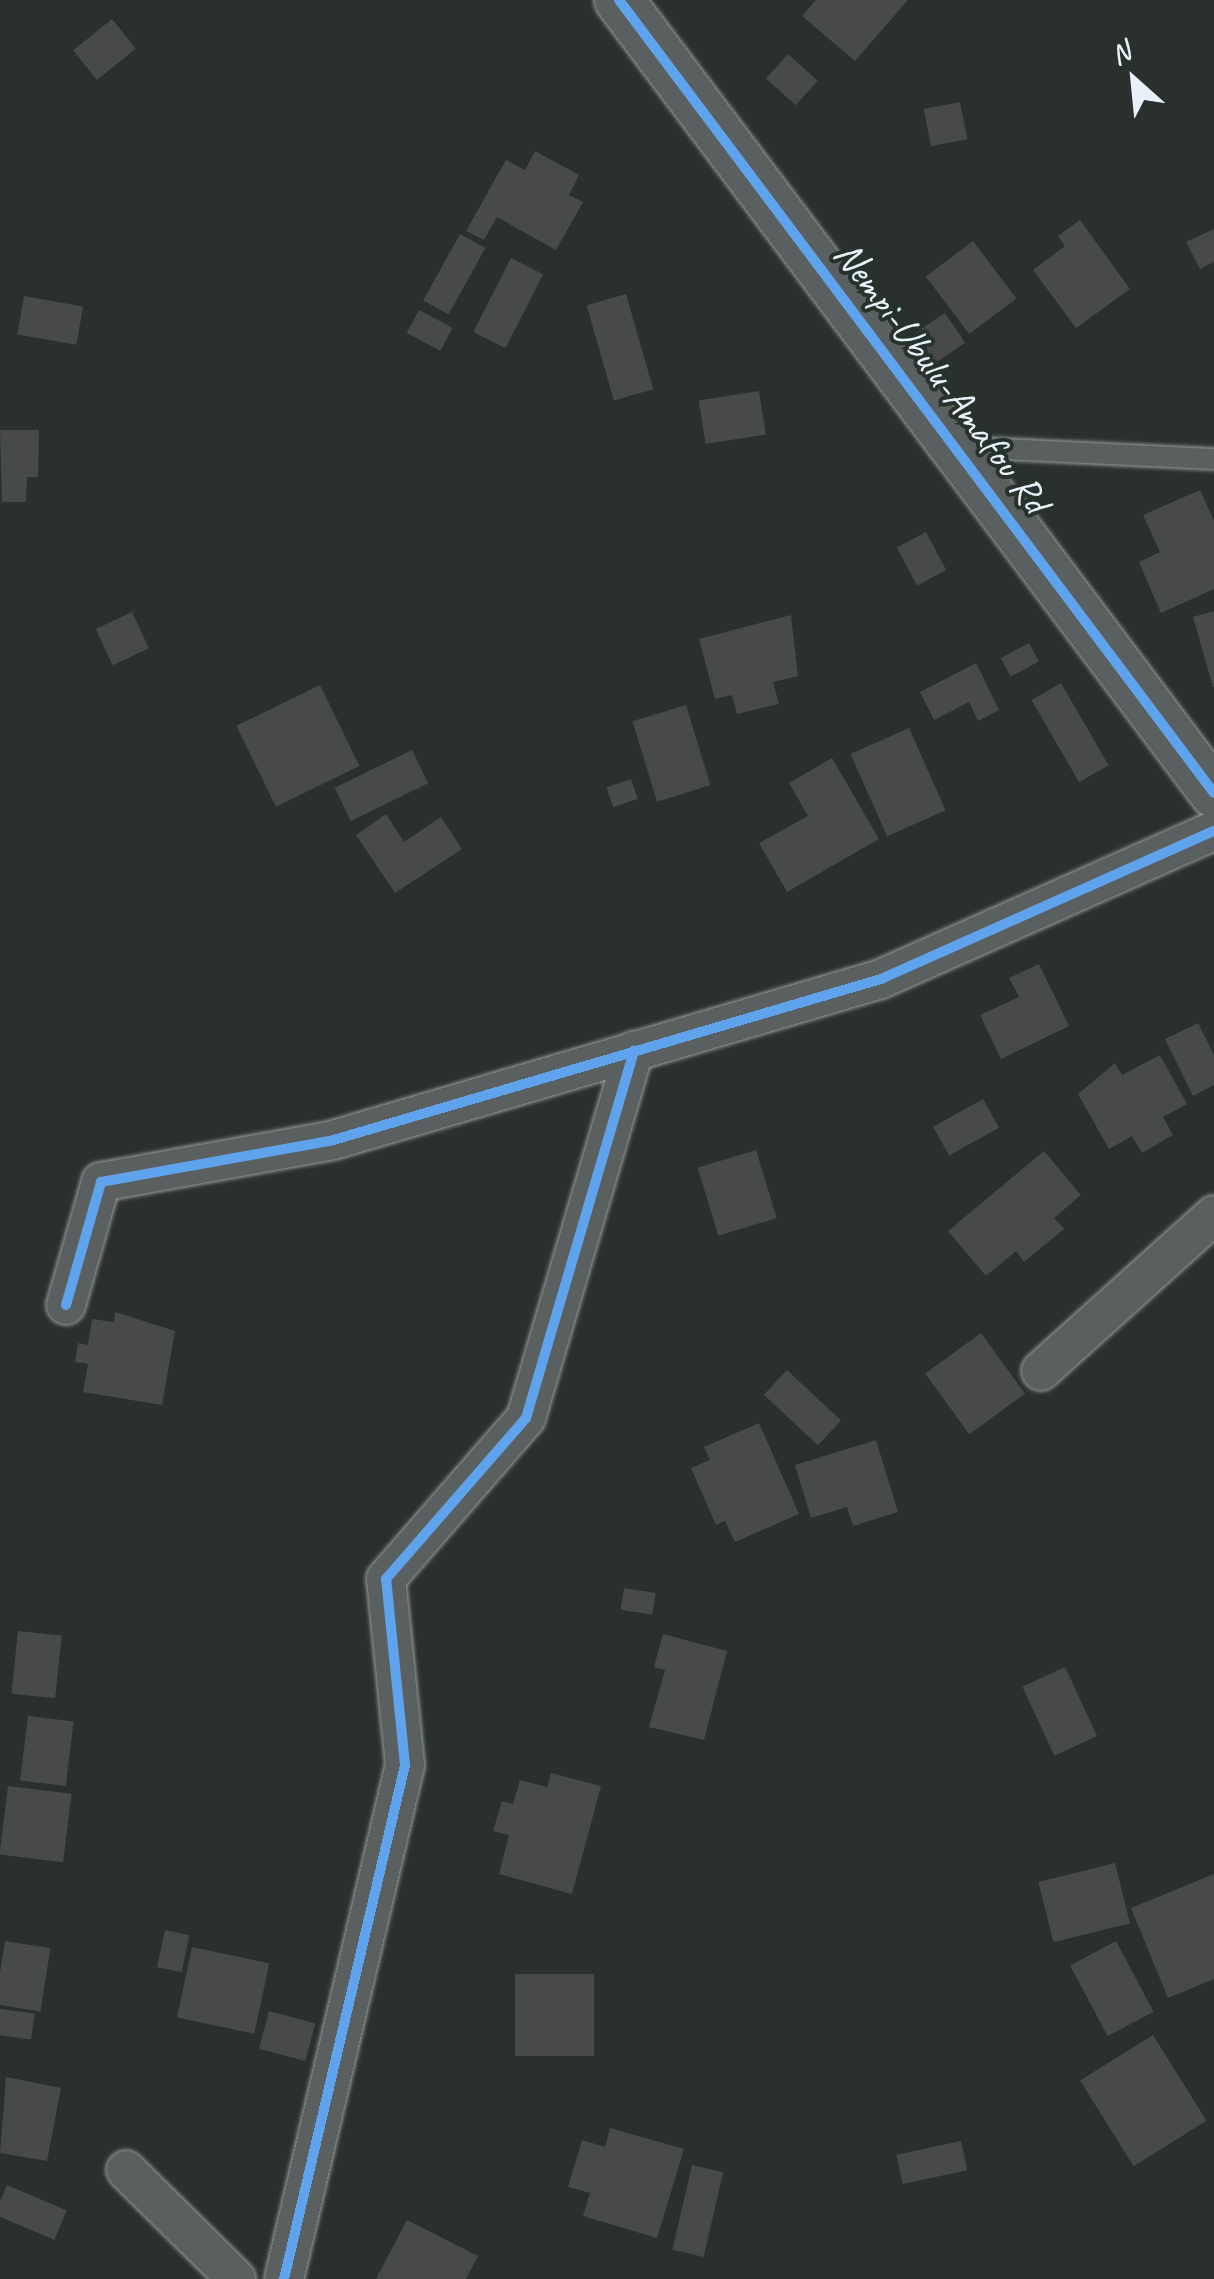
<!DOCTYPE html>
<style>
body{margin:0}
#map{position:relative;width:1214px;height:2279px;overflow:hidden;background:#29302d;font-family:Caveat,sans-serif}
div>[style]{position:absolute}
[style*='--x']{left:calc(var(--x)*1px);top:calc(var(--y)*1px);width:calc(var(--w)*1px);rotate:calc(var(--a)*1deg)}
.building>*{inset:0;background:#484a4a;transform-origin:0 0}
.roads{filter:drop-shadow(0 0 2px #959a9a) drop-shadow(0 0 2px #959a9a)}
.service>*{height:20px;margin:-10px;padding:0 10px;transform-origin:10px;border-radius:10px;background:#5a6060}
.minor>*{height:38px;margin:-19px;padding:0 19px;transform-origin:19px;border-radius:19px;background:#5a6060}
.tertiary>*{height:48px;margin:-24px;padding:0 24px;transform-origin:24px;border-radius:24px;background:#5a6060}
.cycleway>*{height:10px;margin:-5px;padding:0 5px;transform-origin:5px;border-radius:5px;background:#60a3ed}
span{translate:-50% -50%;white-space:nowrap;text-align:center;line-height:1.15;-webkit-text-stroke:8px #26332d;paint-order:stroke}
.street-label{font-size:40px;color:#e8f1f8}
.north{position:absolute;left:1084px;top:30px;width:100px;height:100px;-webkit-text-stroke:8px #26332d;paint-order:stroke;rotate:333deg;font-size:28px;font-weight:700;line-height:40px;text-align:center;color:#e8f1f8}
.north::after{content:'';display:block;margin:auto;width:35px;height:45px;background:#e8f1f8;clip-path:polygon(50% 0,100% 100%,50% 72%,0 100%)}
</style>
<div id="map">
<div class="building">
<div style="clip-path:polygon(816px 0,908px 0,855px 61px,802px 16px)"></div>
<div style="left:112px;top:19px;width:38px;height:50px;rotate:51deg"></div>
<div style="left:788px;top:54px;width:40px;height:33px;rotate:42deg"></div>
<div style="left:960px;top:102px;width:38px;height:37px;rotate:79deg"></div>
<div style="clip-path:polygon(535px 151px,579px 175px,569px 195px,583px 202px,556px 250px,497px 217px,484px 240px,466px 231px,506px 160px,525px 170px)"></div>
<div style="clip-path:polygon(1080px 220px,1130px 289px,1076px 328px,1033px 270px,1065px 246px,1058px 236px)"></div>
<div style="clip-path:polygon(1214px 229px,1214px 262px,1200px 269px,1186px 242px)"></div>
<div style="left:460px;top:234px;width:29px;height:76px;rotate:29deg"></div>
<div style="left:973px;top:241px;width:72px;height:59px;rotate:53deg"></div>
<div style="left:511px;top:258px;width:36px;height:83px;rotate:27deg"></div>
<div style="left:626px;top:294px;width:99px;height:41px;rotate:74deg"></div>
<div style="left:24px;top:296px;width:60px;height:39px;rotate:10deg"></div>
<div style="left:419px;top:310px;width:38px;height:26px;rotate:28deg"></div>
<div style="left:945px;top:313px;width:36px;height:37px;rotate:56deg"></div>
<div style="left:759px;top:391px;width:44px;height:61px;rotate:81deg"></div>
<div style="clip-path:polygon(0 430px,39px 430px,38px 477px,27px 477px,26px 502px,2px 502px)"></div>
<div style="clip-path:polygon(1200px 490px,1214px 521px,1214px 589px,1161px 613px,1139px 562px,1160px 552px,1143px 515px)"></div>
<div style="left:926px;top:532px;width:43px;height:33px;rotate:62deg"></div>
<div style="clip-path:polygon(1214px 611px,1214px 687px,1213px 687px,1193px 617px)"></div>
<div style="left:132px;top:612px;width:40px;height:40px;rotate:65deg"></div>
<div style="clip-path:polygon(791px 615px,798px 676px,773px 682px,779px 704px,737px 714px,732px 695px,715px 699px,699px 639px)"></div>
<div style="left:1029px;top:643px;width:21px;height:32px;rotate:62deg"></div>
<div style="clip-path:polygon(976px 663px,999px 710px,978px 721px,969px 702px,934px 720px,920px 692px)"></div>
<div style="left:1061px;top:683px;width:95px;height:34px;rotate:60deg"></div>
<div style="left:320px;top:685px;width:90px;height:93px;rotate:64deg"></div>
<div style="left:686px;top:705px;width:84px;height:56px;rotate:73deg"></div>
<div style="left:909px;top:728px;width:90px;height:64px;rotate:66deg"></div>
<div style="left:412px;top:750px;width:37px;height:86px;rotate:64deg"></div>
<div style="clip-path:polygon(832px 758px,879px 839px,787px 892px,759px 843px,808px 816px,789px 783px)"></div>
<div style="left:631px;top:779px;width:21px;height:26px;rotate:71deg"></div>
<div style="clip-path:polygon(386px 814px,404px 842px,441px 817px,462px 849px,395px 893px,356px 835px)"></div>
<div style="clip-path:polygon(1039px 964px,1069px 1026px,1001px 1059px,980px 1015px,1019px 997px,1009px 978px)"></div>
<div style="clip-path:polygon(1198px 1023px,1214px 1055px,1214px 1085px,1193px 1096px,1165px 1039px)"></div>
<div style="clip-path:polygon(1160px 1055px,1187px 1104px,1163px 1117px,1173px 1135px,1142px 1153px,1132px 1136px,1109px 1149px,1078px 1094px,1115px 1063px,1122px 1075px)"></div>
<div style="left:983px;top:1099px;width:33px;height:57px;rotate:61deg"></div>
<div style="left:756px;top:1150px;width:71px;height:61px;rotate:73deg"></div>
<div style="clip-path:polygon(1044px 1151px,1081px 1195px,1054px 1218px,1064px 1229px,1024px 1262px,1016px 1251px,986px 1276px,948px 1231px)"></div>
<div style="clip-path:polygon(115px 1312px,175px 1331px,162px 1405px,83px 1392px,88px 1364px,75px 1362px,78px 1343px,88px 1345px,92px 1319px,114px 1322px)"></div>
<div style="left:981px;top:1333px;width:75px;height:69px;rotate:54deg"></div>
<div style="left:787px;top:1370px;width:74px;height:34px;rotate:43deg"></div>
<div style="clip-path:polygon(759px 1423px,799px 1514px,735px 1542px,725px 1521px,716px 1525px,691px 1468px,710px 1460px,704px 1447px)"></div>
<div style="clip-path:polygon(876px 1440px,898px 1512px,853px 1526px,847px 1507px,811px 1518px,795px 1465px)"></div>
<div style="left:624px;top:1588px;width:32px;height:22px;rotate:9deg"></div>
<div style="left:18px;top:1631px;width:44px;height:63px;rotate:6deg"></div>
<div style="clip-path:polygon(663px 1634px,727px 1651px,704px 1740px,649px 1727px,665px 1670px,654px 1667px)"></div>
<div style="left:1065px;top:1667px;width:76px;height:47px;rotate:65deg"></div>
<div style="left:28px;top:1716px;width:46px;height:65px;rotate:7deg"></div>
<div style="clip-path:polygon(551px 1773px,601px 1786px,572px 1894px,499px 1874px,509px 1835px,493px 1831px,502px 1801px,513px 1804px,520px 1780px,547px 1787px)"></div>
<div style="left:8px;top:1786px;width:64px;height:69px;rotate:7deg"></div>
<div style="left:1115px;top:1863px;width:62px;height:79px;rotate:76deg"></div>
<div style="clip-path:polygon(1214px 1874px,1214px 1979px,1168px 1998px,1131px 1908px)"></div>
<div style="left:165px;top:1930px;width:25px;height:38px;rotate:12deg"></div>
<div style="left:5px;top:1941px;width:46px;height:64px;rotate:9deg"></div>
<div style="left:1116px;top:1941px;width:80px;height:52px;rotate:62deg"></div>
<div style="left:192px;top:1947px;width:79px;height:72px;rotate:12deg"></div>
<div style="left:515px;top:1974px;width:79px;height:82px"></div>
<div style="left:0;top:2009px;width:35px;height:26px;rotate:8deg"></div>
<div style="left:269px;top:2011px;width:48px;height:39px;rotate:15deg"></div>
<div style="left:1153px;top:2035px;width:101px;height:86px;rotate:58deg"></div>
<div style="clip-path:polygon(6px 2077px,61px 2088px,47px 2161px,0 2153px)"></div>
<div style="clip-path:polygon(610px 2128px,684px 2149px,657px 2238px,583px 2216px,590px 2193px,568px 2187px,582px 2140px,605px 2147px)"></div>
<div style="left:961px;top:2141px;width:30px;height:66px;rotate:78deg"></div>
<div style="left:692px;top:2165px;width:32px;height:87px;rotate:13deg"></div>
<div style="left:7px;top:2185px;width:65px;height:32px;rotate:23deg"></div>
<div style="clip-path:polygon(407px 2220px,478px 2256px,466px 2279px,376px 2279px)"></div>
</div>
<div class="roads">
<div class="service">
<div style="--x:961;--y:447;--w:253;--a:2.7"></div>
</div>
<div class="minor">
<div style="--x:66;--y:1305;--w:128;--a:-74.1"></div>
<div style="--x:101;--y:1182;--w:233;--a:-10.2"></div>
<div style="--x:330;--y:1141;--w:574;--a:-16.38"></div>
<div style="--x:881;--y:979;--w:364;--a:-24"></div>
<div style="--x:1041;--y:1371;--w:233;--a:-42"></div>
<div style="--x:126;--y:2170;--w:155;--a:44.7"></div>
<div style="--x:284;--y:2279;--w:528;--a:-76.75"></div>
<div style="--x:405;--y:1765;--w:187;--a:-95.8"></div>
<div style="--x:386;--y:1579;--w:213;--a:-49"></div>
<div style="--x:526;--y:1418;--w:383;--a:-73.6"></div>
</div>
<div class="tertiary">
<div style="--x:619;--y:0;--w:991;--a:53.12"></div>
</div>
</div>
<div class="cycleway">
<div style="--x:619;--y:0;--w:991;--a:53.12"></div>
<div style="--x:66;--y:1305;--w:128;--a:-74.1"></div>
<div style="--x:101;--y:1182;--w:233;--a:-10.2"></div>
<div style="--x:330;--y:1141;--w:574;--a:-16.38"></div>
<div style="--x:881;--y:979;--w:364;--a:-24"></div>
<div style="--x:284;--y:2279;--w:528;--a:-76.75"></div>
<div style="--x:405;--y:1765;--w:187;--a:-95.8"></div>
<div style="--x:386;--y:1579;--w:213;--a:-49"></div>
<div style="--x:526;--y:1418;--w:383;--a:-73.6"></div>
</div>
<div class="street-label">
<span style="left:942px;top:377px;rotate:53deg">Nempi-Ubulu-Amafou Rd</span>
</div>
<div class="north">N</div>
</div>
